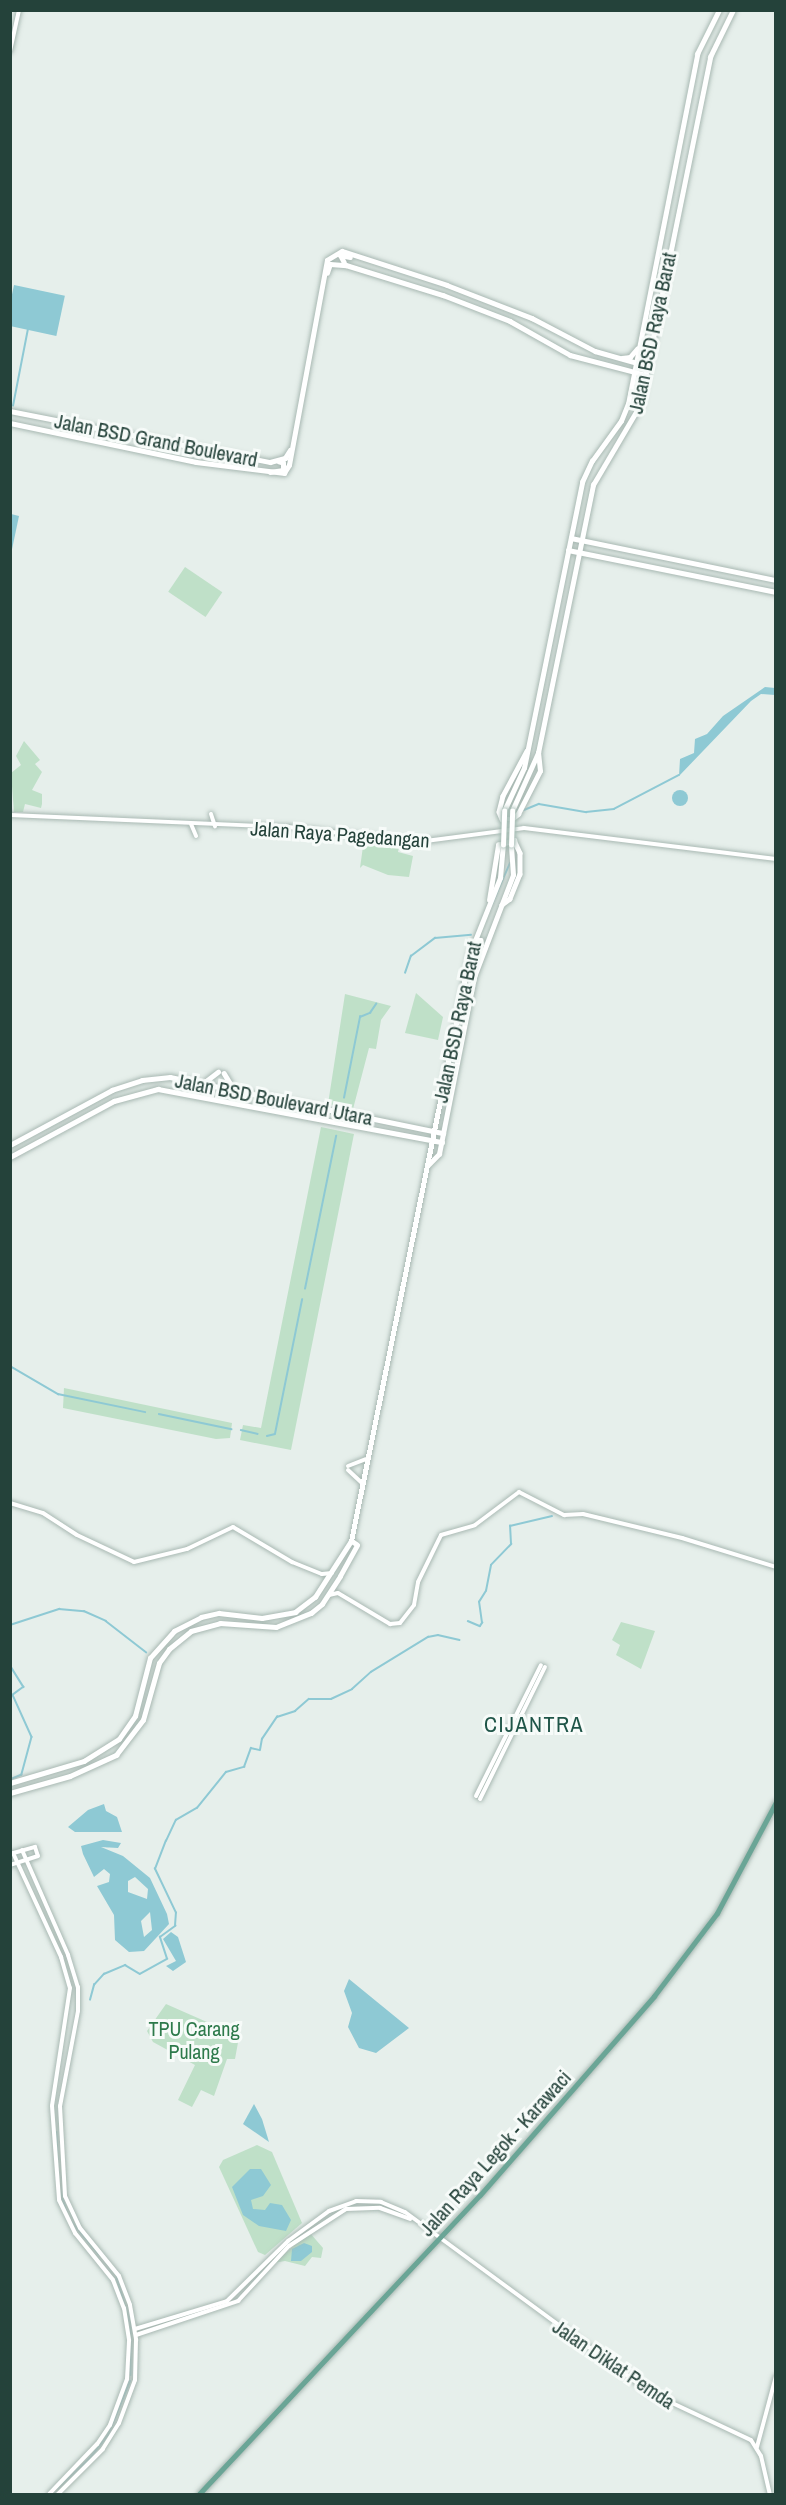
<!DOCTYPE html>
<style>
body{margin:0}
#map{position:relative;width:786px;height:2505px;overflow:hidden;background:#e6efeb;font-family:"Archivo Narrow",sans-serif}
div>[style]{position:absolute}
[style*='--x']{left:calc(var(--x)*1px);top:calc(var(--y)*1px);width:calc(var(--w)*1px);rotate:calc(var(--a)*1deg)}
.green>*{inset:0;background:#bfe0c8;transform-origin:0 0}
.water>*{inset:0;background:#8ec9d4;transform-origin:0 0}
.round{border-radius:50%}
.stream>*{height:1.5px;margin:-0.75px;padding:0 0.75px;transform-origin:0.75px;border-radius:0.75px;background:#8ec9d4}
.roads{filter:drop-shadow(0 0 2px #a8b8b2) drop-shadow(0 0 2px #a8b8b2)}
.tertiary>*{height:4px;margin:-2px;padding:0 2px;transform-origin:2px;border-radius:2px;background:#fff}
.secondary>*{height:4.5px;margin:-2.25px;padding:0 2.25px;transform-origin:2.25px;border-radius:2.25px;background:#fff}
.primary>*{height:5px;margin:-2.5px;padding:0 2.5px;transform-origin:2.5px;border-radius:2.5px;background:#6aa596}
.bridges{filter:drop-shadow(0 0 2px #a4bbb3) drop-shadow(0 0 2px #a4bbb3)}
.secondary-bridge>*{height:4.5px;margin:-2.25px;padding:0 2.25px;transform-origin:2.25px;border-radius:2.25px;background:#fff}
span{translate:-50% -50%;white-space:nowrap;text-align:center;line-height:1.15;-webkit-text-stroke:6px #f7fbf9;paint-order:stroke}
.street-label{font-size:20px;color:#24423a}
.park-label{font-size:20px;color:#2d7a4b}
.quarter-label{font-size:22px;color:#1f5548;letter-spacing:1.5px}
.frame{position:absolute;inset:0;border:12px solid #24423a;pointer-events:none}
</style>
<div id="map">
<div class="green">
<div style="left:185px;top:567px;width:45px;height:30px;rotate:34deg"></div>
<div style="clip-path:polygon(24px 741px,40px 760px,35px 764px,42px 772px,32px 790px,42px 794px,42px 804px,41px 808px,25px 804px,23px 812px,14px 812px,11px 773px,21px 765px,16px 756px)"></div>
<div style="clip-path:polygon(364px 839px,400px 842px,398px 852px,413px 856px,409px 877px,388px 875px,363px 865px,360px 868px)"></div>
<div style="clip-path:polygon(416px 993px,443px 1017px,438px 1040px,405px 1033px)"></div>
<div style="clip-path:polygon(345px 994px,391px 1006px,381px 1020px,376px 1049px,369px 1048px,353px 1109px,328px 1104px)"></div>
<div style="clip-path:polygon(321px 1127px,354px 1134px,291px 1450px,240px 1440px,243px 1425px,261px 1428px)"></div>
<div style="clip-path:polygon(64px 1388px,232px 1423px,230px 1438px,216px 1439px,63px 1408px)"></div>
<div style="clip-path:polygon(621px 1622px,655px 1631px,641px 1669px,616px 1655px,620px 1645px,612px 1640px)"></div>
<div style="clip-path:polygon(166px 2004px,216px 2026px,215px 2032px,239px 2037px,235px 2059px,227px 2059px,214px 2096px,201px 2090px,192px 2107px,178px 2100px,195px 2065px,153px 2042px,147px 2031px)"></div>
<div style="clip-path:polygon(257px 2145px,272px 2152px,302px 2223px,265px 2255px,258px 2252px,219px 2167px,223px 2160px)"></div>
<div style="clip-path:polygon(310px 2233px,323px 2248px,321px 2258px,312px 2257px,305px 2266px,285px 2261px,273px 2263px)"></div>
</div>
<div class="water">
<div style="left:14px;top:285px;width:52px;height:41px;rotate:12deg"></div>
<div style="clip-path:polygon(11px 514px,19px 516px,11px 554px,10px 514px)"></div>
<div style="clip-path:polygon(765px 687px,775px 688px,775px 695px,761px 694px,751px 701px,679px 776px,680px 759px,694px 753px,695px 739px,707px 734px,723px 716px)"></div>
<div class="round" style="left:672px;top:790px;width:16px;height:16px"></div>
<div style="clip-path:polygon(104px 1804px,106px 1811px,117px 1817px,122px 1832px,75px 1832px,68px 1827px,88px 1810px)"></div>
<div style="clip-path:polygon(evenodd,103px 1840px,121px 1843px,118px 1848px,101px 1847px,123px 1856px,150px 1878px,167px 1914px,169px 1924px,144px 1951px,129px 1952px,115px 1940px,114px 1915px,97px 1886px,109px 1882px,110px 1874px,104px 1869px,94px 1877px,83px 1854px,81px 1846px,103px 1840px,135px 1877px,148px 1889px,147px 1899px,128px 1892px,128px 1881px,135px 1877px,103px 1840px,150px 1912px,152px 1930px,144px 1937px,141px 1921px,150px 1912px)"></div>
<div style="clip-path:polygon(171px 1932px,178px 1937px,186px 1962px,173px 1971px,166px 1966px,176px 1961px,163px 1939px)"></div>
<div style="clip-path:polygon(349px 1979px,409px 2028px,376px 2053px,359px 2048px,348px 2027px,352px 2013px,344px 1991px)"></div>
<div style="clip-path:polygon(254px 2104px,262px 2119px,269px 2142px,243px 2124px)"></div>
<div style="clip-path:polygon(250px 2169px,261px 2169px,271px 2185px,263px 2196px,251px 2200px,253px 2209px,265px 2210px,270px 2203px,282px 2205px,291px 2220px,286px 2231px,259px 2226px,243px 2215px,232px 2187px)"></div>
<div style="clip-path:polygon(304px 2243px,312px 2246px,312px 2252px,301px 2261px,291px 2261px,292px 2249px)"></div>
</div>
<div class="stream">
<div style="--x:13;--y:406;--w:78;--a:-79"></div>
<div style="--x:524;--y:810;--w:16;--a:-22"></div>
<div style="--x:539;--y:804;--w:48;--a:9.7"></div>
<div style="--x:586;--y:812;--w:28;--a:-6"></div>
<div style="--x:614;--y:809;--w:73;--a:-27.6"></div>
<div style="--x:479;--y:934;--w:77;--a:-66.4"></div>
<div style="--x:405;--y:973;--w:18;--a:-71"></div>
<div style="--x:411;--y:956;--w:30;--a:-37"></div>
<div style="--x:435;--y:938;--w:36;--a:-5"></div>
<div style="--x:344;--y:1098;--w:83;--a:-78.8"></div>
<div style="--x:360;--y:1017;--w:11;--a:-22"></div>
<div style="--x:370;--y:1013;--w:11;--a:-56"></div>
<div style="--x:305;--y:1289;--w:156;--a:-78.5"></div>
<div style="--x:10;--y:1366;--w:56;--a:30.3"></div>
<div style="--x:58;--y:1394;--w:89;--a:11.7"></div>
<div style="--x:159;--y:1414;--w:74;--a:11.8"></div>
<div style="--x:241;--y:1430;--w:17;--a:13"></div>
<div style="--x:267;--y:1436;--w:8;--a:-14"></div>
<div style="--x:275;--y:1434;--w:137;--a:-78.6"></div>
<div style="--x:468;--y:1621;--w:13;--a:23"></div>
<div style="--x:480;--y:1626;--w:4;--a:-56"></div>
<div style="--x:482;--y:1623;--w:21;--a:-98"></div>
<div style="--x:479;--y:1602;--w:13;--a:-58"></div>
<div style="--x:486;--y:1591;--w:26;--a:-79"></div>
<div style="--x:491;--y:1565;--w:29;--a:-46"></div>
<div style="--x:511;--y:1544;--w:18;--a:-93"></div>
<div style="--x:510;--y:1526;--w:43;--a:-13.4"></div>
<div style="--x:10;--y:1625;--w:52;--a:-18.1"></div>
<div style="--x:59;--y:1609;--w:25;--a:5"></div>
<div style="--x:84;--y:1611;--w:24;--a:24"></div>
<div style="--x:106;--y:1621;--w:51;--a:37.8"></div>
<div style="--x:10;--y:1665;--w:26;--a:58"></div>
<div style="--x:24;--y:1687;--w:14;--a:144"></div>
<div style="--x:13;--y:1695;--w:46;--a:65.7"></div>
<div style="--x:32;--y:1737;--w:39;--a:105"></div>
<div style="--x:22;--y:1775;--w:13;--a:157"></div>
<div style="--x:90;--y:2000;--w:16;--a:-75"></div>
<div style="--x:94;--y:1985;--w:15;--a:-48"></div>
<div style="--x:104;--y:1974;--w:23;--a:-23"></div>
<div style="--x:125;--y:1965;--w:17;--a:31"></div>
<div style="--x:140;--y:1974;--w:31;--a:-29"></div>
<div style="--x:167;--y:1959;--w:23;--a:-108"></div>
<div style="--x:160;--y:1937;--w:19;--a:-36"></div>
<div style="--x:175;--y:1926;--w:13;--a:-86"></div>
<div style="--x:176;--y:1913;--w:49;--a:-115.5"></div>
<div style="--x:155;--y:1869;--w:30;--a:-69"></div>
<div style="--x:166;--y:1841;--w:23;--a:-65"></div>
<div style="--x:176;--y:1820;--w:24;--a:-30"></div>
<div style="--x:197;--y:1808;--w:46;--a:-51.1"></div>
<div style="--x:226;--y:1772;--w:19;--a:-16"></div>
<div style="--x:244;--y:1767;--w:20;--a:-70"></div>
<div style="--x:251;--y:1748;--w:9;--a:13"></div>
<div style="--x:260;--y:1750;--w:11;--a:-80"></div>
<div style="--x:262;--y:1739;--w:27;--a:-56"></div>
<div style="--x:277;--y:1717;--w:19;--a:-18"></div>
<div style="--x:295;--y:1711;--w:18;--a:-41"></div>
<div style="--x:309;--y:1699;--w:22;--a:0"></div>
<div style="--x:331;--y:1699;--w:23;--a:-25"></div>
<div style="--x:352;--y:1689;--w:25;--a:-42"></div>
<div style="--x:371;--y:1672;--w:67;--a:-31.6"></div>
<div style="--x:428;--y:1637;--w:10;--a:-11"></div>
<div style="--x:438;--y:1635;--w:22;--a:13"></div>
<div style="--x:57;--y:2132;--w:27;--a:88"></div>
<div style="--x:60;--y:2188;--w:25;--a:74"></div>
<div style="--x:71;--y:2221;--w:43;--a:49.7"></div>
<div style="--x:117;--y:2278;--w:49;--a:73.4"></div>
<div style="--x:131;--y:2325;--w:50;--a:90"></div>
<div style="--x:58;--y:2488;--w:44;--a:-43.2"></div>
<div style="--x:90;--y:2458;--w:29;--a:-52"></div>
<div style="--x:108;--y:2435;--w:58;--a:-67.8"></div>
</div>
<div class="roads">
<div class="tertiary">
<div style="--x:10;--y:51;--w:42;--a:-77.6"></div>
<div style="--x:211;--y:814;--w:13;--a:72"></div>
<div style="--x:10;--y:815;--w:278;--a:2.5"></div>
<div style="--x:288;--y:827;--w:131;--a:6.6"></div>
<div style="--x:418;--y:842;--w:107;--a:-7.5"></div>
<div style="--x:524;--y:828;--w:254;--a:7"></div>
<div style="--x:191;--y:824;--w:13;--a:67"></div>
<div style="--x:348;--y:1466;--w:19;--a:-21"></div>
<div style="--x:348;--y:1470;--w:18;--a:43"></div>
<div style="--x:10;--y:1503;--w:34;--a:17"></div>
<div style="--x:43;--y:1513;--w:40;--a:32.9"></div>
<div style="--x:77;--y:1535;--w:63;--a:25.3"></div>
<div style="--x:134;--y:1562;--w:55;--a:-13.8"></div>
<div style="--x:187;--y:1549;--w:51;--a:-25.6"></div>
<div style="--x:233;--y:1527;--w:69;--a:30.7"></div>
<div style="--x:292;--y:1562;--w:32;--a:22"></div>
<div style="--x:322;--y:1574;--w:10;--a:-6"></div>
<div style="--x:329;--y:1595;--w:9;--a:-13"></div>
<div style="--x:338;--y:1593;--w:61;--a:30.8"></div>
<div style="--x:390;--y:1624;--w:10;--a:-6"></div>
<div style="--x:400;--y:1623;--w:23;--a:-52"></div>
<div style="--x:414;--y:1605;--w:23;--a:-80"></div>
<div style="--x:418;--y:1582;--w:52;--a:-63.9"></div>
<div style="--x:441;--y:1535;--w:35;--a:-16"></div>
<div style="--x:475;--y:1525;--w:55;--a:-36.9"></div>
<div style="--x:519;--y:1492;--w:51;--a:27.1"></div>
<div style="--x:564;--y:1515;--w:19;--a:-3"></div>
<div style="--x:583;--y:1514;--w:102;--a:13.6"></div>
<div style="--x:682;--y:1538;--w:98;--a:17.1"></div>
<div style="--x:476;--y:1796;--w:146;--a:-63.6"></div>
<div style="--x:480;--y:1799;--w:147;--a:-63.8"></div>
<div style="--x:22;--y:1850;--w:115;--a:66.3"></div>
<div style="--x:68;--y:1955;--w:34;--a:73"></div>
<div style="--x:78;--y:1987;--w:24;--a:90"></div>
<div style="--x:78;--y:2011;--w:97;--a:100.7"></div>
<div style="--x:60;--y:2106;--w:90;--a:86.8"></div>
<div style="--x:65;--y:2196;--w:35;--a:65"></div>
<div style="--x:80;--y:2228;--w:62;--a:50.9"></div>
<div style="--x:119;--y:2276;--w:31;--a:69"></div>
<div style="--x:130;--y:2305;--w:36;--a:80"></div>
<div style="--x:136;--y:2340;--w:40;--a:91.4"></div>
<div style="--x:135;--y:2380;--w:46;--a:110.4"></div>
<div style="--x:119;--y:2423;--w:31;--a:122"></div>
<div style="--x:103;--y:2449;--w:64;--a:135"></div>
<div style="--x:13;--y:1853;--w:115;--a:65.2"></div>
<div style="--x:61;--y:1957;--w:32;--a:74"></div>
<div style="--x:70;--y:1988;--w:119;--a:98.7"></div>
<div style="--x:52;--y:2106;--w:94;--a:85.7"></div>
<div style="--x:59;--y:2200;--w:37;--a:64"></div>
<div style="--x:75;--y:2233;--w:60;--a:51"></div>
<div style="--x:113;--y:2280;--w:30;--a:69"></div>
<div style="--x:124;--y:2308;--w:33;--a:81"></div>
<div style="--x:129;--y:2341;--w:38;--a:93"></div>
<div style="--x:127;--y:2379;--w:49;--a:110.3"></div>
<div style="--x:110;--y:2425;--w:23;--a:124"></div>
<div style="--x:97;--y:2444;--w:69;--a:133.8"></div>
<div style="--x:10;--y:1854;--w:26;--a:-16"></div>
<div style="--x:35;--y:1847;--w:9;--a:72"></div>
<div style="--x:38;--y:1856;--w:29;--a:162"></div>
<div style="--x:135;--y:2329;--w:96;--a:-16.9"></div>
<div style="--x:227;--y:2301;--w:86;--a:-44.5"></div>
<div style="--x:288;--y:2241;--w:51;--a:-36.2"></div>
<div style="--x:329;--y:2211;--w:29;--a:-20"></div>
<div style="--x:356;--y:2201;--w:25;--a:2"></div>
<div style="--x:381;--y:2202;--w:26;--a:23"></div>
<div style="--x:405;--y:2212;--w:305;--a:36.3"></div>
<div style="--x:651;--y:2393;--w:110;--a:25.2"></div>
<div style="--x:751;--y:2440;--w:19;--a:58"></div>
<div style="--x:761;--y:2456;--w:39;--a:77"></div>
<div style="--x:136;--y:2335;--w:108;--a:-18.4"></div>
<div style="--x:238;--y:2301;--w:75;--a:-47.2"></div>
<div style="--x:289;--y:2246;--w:68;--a:-33"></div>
<div style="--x:346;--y:2209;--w:34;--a:-2"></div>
<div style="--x:380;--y:2208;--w:32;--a:20"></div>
<div style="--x:757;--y:2447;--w:73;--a:-75"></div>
</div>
<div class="secondary">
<div style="--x:344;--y:263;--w:9;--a:-117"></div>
<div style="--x:340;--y:255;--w:10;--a:11"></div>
<div style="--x:327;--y:273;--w:9;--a:-72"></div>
<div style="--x:330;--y:264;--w:16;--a:4"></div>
<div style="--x:346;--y:265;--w:102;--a:17.2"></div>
<div style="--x:443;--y:295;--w:72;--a:21.2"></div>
<div style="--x:510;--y:321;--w:69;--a:29.5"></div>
<div style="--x:570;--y:355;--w:79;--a:14.7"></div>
<div style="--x:622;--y:358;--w:8;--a:-7"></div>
<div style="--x:630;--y:357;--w:11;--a:-49"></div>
<div style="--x:10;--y:411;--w:265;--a:11.1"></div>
<div style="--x:270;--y:462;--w:16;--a:-15"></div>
<div style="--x:285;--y:458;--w:9;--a:-58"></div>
<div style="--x:10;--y:423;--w:190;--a:11.8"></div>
<div style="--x:196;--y:462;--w:89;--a:7.1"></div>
<div style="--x:284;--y:473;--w:9;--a:-58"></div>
<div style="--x:289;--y:465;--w:208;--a:-79.5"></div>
<div style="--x:327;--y:260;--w:17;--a:-31"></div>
<div style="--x:342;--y:251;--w:110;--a:17.9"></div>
<div style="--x:447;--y:285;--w:91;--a:21.2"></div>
<div style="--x:532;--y:318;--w:71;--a:27.6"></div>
<div style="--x:595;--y:351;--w:55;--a:15.8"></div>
<div style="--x:270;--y:472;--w:13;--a:-9"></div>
<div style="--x:283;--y:470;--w:7;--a:-90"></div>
<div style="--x:283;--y:463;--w:4;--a:-166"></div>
<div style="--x:571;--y:538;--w:209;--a:11.6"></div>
<div style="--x:568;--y:550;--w:212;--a:11.4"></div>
<div style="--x:527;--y:751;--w:51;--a:118.1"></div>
<div style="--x:503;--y:796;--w:16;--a:104"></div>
<div style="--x:499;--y:812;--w:8;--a:67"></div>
<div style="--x:502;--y:819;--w:10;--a:0"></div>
<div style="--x:512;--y:819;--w:8;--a:-40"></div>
<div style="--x:518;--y:814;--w:48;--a:-62.9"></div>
<div style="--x:540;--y:771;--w:18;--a:-96"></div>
<div style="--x:504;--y:811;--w:47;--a:-65.1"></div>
<div style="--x:524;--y:768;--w:292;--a:-78.5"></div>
<div style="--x:582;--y:482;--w:23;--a:-65"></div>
<div style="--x:592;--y:461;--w:49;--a:-54.1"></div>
<div style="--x:621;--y:421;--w:18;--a:-68"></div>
<div style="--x:628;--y:404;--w:357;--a:-78.8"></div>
<div style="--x:697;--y:54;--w:49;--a:-63.4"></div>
<div style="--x:512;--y:811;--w:64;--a:-65.9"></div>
<div style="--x:538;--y:753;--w:274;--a:-78.4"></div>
<div style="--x:593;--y:485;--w:91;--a:-59.5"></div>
<div style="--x:639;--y:407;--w:357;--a:-78.5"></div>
<div style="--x:710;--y:57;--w:52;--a:-63.9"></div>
<div style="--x:489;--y:900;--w:56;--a:-80.7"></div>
<div style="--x:498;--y:845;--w:17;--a:-17"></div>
<div style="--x:514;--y:840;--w:14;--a:65"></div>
<div style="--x:520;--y:853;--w:21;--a:90"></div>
<div style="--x:520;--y:874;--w:27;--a:112"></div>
<div style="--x:510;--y:899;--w:10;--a:143"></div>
<div style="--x:474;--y:945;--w:6;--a:-59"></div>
<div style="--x:477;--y:940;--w:4;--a:0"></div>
<div style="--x:481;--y:940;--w:11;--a:95"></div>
<div style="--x:224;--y:1073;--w:17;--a:59"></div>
<div style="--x:206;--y:1081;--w:15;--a:-37"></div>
<div style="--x:10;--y:1145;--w:116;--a:-28.3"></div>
<div style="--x:112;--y:1090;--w:32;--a:-18"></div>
<div style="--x:142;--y:1080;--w:28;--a:-6"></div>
<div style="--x:170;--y:1077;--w:279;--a:11.6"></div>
<div style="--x:10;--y:1157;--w:118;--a:-28.3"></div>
<div style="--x:114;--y:1101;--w:46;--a:-15.3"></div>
<div style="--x:158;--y:1089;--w:289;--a:10.6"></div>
<div style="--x:427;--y:1166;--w:17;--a:-45"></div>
<div style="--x:439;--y:1154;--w:180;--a:-78.8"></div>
<div style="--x:474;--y:977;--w:109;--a:-69.1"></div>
<div style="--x:513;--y:875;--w:30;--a:-94"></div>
<div style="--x:10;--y:1783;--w:77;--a:-16.6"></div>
<div style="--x:84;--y:1761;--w:41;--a:-32.2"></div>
<div style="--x:119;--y:1739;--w:28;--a:-55"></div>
<div style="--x:135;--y:1716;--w:60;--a:-75.5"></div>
<div style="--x:150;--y:1658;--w:36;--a:-48"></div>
<div style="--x:174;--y:1631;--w:30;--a:-27"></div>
<div style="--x:201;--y:1617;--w:18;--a:-13"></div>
<div style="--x:219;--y:1613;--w:43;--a:6.6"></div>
<div style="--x:262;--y:1618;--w:34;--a:-10"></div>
<div style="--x:295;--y:1612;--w:25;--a:-37"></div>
<div style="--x:315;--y:1597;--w:67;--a:-57.3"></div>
<div style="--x:351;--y:1541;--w:600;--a:-78.56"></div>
<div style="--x:470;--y:953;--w:81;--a:-68.2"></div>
<div style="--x:500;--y:878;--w:33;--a:-85"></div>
<div style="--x:10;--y:1793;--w:62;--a:-15.8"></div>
<div style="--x:70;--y:1776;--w:51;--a:-24.5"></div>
<div style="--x:116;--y:1755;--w:44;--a:-52.4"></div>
<div style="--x:143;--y:1720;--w:59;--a:-74.3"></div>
<div style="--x:159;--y:1663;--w:17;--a:-54"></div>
<div style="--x:169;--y:1649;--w:28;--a:-39"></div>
<div style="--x:191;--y:1631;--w:30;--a:-15"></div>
<div style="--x:220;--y:1623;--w:56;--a:4.1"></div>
<div style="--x:276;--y:1627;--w:38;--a:-22"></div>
<div style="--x:311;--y:1613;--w:14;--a:-39"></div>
<div style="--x:322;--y:1604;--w:33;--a:-57"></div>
<div style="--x:340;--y:1576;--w:35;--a:-61"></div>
<div style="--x:357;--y:1545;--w:7;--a:-146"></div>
</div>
<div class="primary">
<div style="--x:199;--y:2494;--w:410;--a:-46.8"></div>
<div style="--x:480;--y:2195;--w:264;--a:-48.8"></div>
<div style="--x:654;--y:1996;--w:104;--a:-52.8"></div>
<div style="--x:717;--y:1913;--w:126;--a:-62"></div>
</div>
</div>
<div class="bridges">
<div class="secondary-bridge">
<div style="--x:503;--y:845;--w:34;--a:-88"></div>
<div style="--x:511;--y:845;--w:34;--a:-88"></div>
</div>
</div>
<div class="street-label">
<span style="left:652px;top:333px;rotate:-78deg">Jalan BSD Raya Barat</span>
<span style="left:156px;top:440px;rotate:11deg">Jalan BSD Grand Boulevard</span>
<span style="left:340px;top:834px;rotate:4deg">Jalan Raya Pagedangan</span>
<span style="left:457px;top:1022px;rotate:-78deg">Jalan BSD Raya Barat</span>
<span style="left:274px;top:1099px;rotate:11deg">Jalan BSD Boulevard Utara</span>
<span style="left:495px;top:2153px;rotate:-48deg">Jalan Raya Legok - Karawaci</span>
<span style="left:614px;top:2364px;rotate:34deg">Jalan Diklat Pemda</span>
</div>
<div class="park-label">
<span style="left:194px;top:2040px">TPU Carang<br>Pulang</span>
</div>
<div class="quarter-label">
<span style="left:534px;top:1725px">CIJANTRA</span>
</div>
<div class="frame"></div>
</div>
